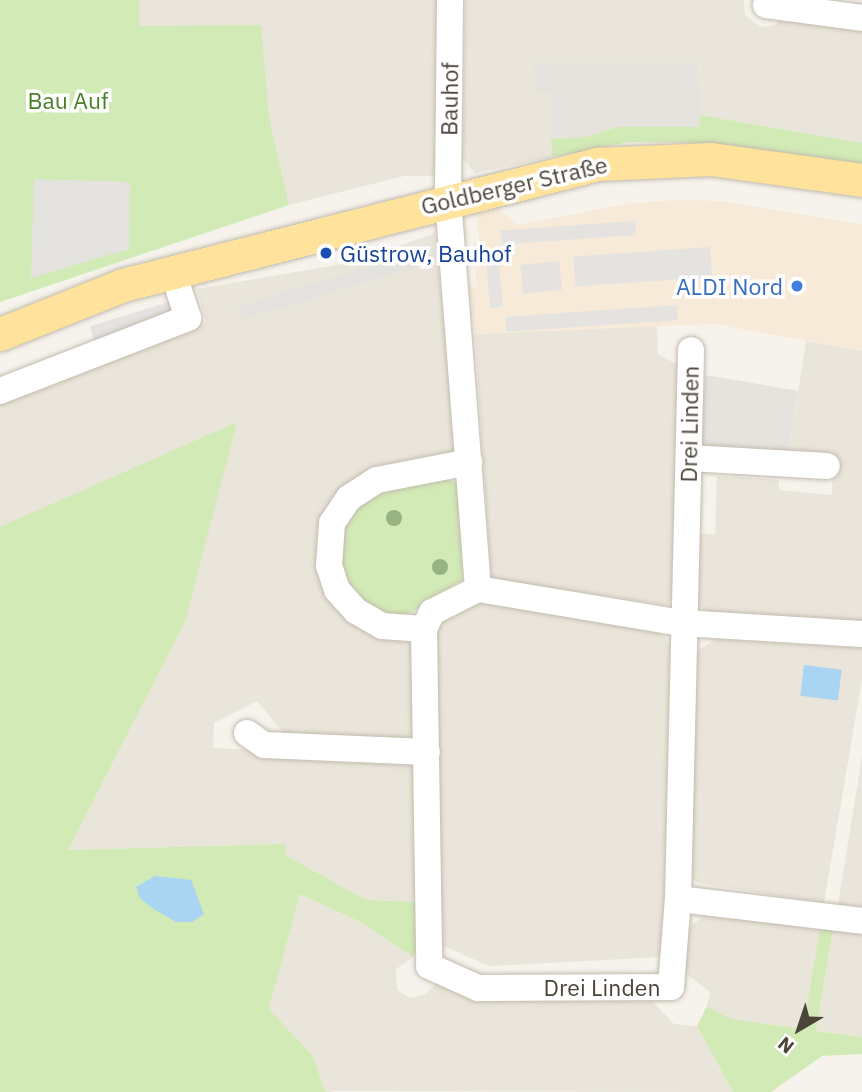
<!DOCTYPE html>
<meta charset="utf-8">
<style>
body{margin:0}
#map{position:relative;width:862px;height:1092px;overflow:hidden;background:#f6f3ec;font-family:"IBM Plex Sans",sans-serif}
div>[style]{position:absolute}
[style*='--x']{left:calc(var(--x)*1px);top:calc(var(--y)*1px);width:calc(var(--w)*1px);rotate:calc(var(--a)*1deg)}
.residential>*{inset:0;background:#eae5da}
.commercial>*{inset:0;background:#f7ead8}
.industrial>*{inset:0;background:#e6e2dd}
.green>*{inset:0;background:#d2eab5}
.parking>*{inset:0;background:#e5e3e0;transform-origin:0 0}
.water>*{inset:0;background:#a9d4f2;transform-origin:0 0}
.roads{filter:drop-shadow(0 0 2px #c2bbae) drop-shadow(0 0 2px #c2bbae)}
.minor>*{height:26px;margin:-13px;padding:0 13px;transform-origin:13px;border-radius:13px;background:#fff}
.major>*{height:33px;margin:-16.5px;padding:0 16.5px;transform-origin:16.5px;border-radius:16.5px;background:#ffe39c}
.trees>*{width:16px;height:16px;margin:-8px;border-radius:50%;background:#97b381}
.dots>*{width:19px;height:19px;translate:-50% -50%;box-sizing:border-box;border:4px solid #fff;border-radius:50%}
span{translate:-50% -50%;white-space:nowrap;text-align:center;line-height:1.15;-webkit-text-stroke:7px #fff;paint-order:stroke}
.street-label{font-size:23px;color:#4b4439}
.park-label{font-size:23px;color:#4a7f2a}
.transit-label{font-size:23px;color:#164399}
.left{translate:0 -50%;text-align:left}
.shop-label{font-size:23px;color:#366cbe}
.right{translate:-100% -50%;text-align:right}
.north{position:absolute;left:764px;top:994px;width:70px;height:70px;-webkit-text-stroke:5px #fff;paint-order:stroke;rotate:219deg;font-size:19px;font-weight:700;line-height:28px;text-align:center;color:#4b4439}
.north::after{content:'';display:block;margin:auto;width:24px;height:32px;background:#4b4439;clip-path:polygon(50% 0,100% 100%,50% 72%,0 100%)}
</style>
<div id="map">
<div class="residential">
<div style="clip-path:polygon(139px 0,440px 0,440px 176px,404px 176px,289px 205px,269px 117px,138px 26px)"></div>
<div style="clip-path:polygon(465px 0,744px 0,745px 15px,761px 27px,775px 25px,785px 15px,862px 27px,862px 143px,700px 115px,698px 63px,535px 63px,535px 92px,550px 93px,552px 157px,475px 173px,463px 159px)"></div>
<div style="clip-path:polygon(435px 233px,458px 456px,377px 472px,408px 639px,417px 649px,417px 735px,409px 743px,288px 738px,257px 701px,214px 723px,213px 748px,417px 758px,418px 902px,366px 900px,287px 856px,284px 844px,68px 850px,185px 622px,0 527px,0 399px,206px 322px,197px 289px,359px 261px)"></div>
<div style="clip-path:polygon(657px 326px,658px 354px,678px 365px,676px 596px,667px 605px,491px 579px,475px 334px)"></div>
<div style="clip-path:polygon(806px 341px,862px 351px,862px 621px,711px 613px,694px 603px,697px 534px,715px 534px,717px 476px,779px 480px,779px 490px,832px 495px,833px 459px,788px 457px)"></div>
<div style="clip-path:polygon(475px 601px,658px 632px,666px 638px,670px 649px,663px 957px,489px 966px,439px 944px,433px 631px,439px 619px)"></div>
<div style="clip-path:polygon(716px 639px,862px 648px,862px 679px,824px 903px,698px 883px,688px 873px,696px 652px)"></div>
<div style="clip-path:polygon(862px 756px,862px 907px,838px 904px)"></div>
<div style="clip-path:polygon(300px 894px,360px 922px,413px 957px,396px 969px,397px 990px,410px 998px,426px 994px,438px 982px,649px 998px,674px 1024px,697px 1026px,733px 1092px,325px 1091px,313px 1056px,269px 1009px)"></div>
<div style="clip-path:polygon(708px 913px,820px 928px,803px 1029px,731px 1019px,707px 1006px,710px 992px,685px 973px,687px 929px)"></div>
<div style="clip-path:polygon(833px 930px,862px 931px,862px 1037px,816px 1031px)"></div>
</div>
<div class="commercial">
<div style="clip-path:polygon(678px 200px,722px 201px,862px 224px,862px 351px,714px 324px,475px 334px,470px 288px,477px 287px,473px 242px,479px 241px,477px 214px,498px 209px,518px 225px,630px 203px)"></div>
</div>
<div class="industrial">
<div style="clip-path:polygon(534px 63px,698px 63px,701px 127px,617px 127px,586px 137px,551px 139px,550px 93px,535px 92px)"></div>
<div style="clip-path:polygon(706px 375px,798px 391px,788px 457px,698px 451px)"></div>
</div>
<div class="green">
<div style="clip-path:polygon(0 0,139px 0,139px 26px,261px 25px,269px 117px,289px 205px,0 302px)"></div>
<div style="clip-path:polygon(700px 115px,862px 143px,862px 170px,705px 143px,629px 142px,552px 157px,551px 139px,586px 137px,617px 127px,700px 127px)"></div>
<div style="clip-path:polygon(237px 422px,185px 622px,68px 850px,285px 844px,287px 856px,366px 900px,418px 902px,418px 943px,413px 957px,360px 922px,300px 894px,269px 1009px,313px 1056px,325px 1091px,336px 1092px,0 1092px,0 527px)"></div>
<div style="clip-path:polygon(447px 479px,460px 485px,463px 579px,403px 618px,382px 617px,354px 600px,339px 571px,339px 539px,351px 512px,382px 489px)"></div>
<div style="clip-path:polygon(820px 928px,833px 930px,816px 1031px,862px 1037px,862px 1054px,822px 1056px,771px 1092px,733px 1092px,697px 1026px,707px 1006px,731px 1019px,803px 1029px)"></div>
</div>
<div class="parking">
<div style="clip-path:polygon(34px 179px,130px 182px,129px 249px,31px 278px)"></div>
<div style="left:635px;top:221px;width:14px;height:135px;rotate:86deg"></div>
<div style="left:432px;top:247px;width:14px;height:203px;rotate:73deg"></div>
<div style="left:710px;top:247px;width:30px;height:137px;rotate:86deg"></div>
<div style="left:498px;top:249px;width:58px;height:13px;rotate:85deg"></div>
<div style="left:559px;top:261px;width:29px;height:39px;rotate:84deg"></div>
<div style="left:172px;top:301px;width:17px;height:86px;rotate:73deg"></div>
<div style="left:677px;top:305px;width:15px;height:172px;rotate:86deg"></div>
</div>
<div class="water">
<div style="left:804px;top:665px;width:38px;height:31px;rotate:7deg"></div>
<div style="clip-path:polygon(155px 876px,191px 880px,204px 914px,192px 922px,176px 922px,152px 908px,140px 898px,136px 887px)"></div>
</div>
<div class="roads">
<div class="minor">
<div style="--x:450;--y:0;--w:199;--a:90.6"></div>
<div style="--x:448;--y:199;--w:391;--a:85.6"></div>
<div style="--x:478;--y:589;--w:51;--a:153.4"></div>
<div style="--x:432;--y:612;--w:19;--a:115"></div>
<div style="--x:424;--y:629;--w:337;--a:89.1"></div>
<div style="--x:429;--y:966;--w:54;--a:24.2"></div>
<div style="--x:478;--y:988;--w:193;--a:-0.3"></div>
<div style="--x:671;--y:987;--w:88;--a:-85.5"></div>
<div style="--x:678;--y:899;--w:549;--a:-88.64"></div>
<div style="--x:766;--y:5;--w:97;--a:7.7"></div>
<div style="--x:0;--y:391;--w:202;--a:-21.2"></div>
<div style="--x:188;--y:318;--w:48;--a:-108.1"></div>
<div style="--x:689;--y:458;--w:138;--a:3.3"></div>
<div style="--x:478;--y:589;--w:207;--a:9.5"></div>
<div style="--x:682;--y:623;--w:180;--a:3.5"></div>
<div style="--x:424;--y:629;--w:42;--a:-175.9"></div>
<div style="--x:382;--y:626;--w:30;--a:-150"></div>
<div style="--x:356;--y:611;--w:28;--a:-132"></div>
<div style="--x:337;--y:590;--w:25;--a:-108"></div>
<div style="--x:329;--y:566;--w:43;--a:-86"></div>
<div style="--x:332;--y:523;--w:30;--a:-56"></div>
<div style="--x:349;--y:498;--w:33;--a:-33"></div>
<div style="--x:377;--y:480;--w:94;--a:-11.1"></div>
<div style="--x:247;--y:733;--w:21;--a:35"></div>
<div style="--x:264;--y:745;--w:163;--a:2.5"></div>
<div style="--x:678;--y:899;--w:185;--a:6.8"></div>
</div>
<div class="major">
<div style="--x:0;--y:334;--w:132;--a:-21.7"></div>
<div style="--x:123;--y:285;--w:489;--a:-14.3"></div>
<div style="--x:597;--y:164;--w:114;--a:-2.5"></div>
<div style="--x:711;--y:159;--w:152;--a:7.9"></div>
</div>
</div>
<div class="trees">
<div style="left:394px;top:518px"></div>
<div style="left:440px;top:567px"></div>
</div>
<div class="dots">
<div style="left:326px;top:253px;background:#1a4fb4"></div>
<div style="left:797px;top:286px;background:#3f7fe0"></div>
</div>
<div class="street-label">
<span style="left:449px;top:99px;rotate:-89deg">Bauhof</span>
<span style="left:514px;top:185px;rotate:-13deg">Goldberger Straße</span>
<span style="left:689px;top:424px;rotate:-89deg">Drei Linden</span>
<span style="left:602px;top:987px">Drei Linden</span>
</div>
<div class="park-label">
<span style="left:68px;top:100px">Bau Auf</span>
</div>
<div class="transit-label">
<span class="left" style="left:340px;top:253px">Güstrow, Bauhof</span>
</div>
<div class="shop-label">
<span class="right" style="left:783px;top:286px">ALDI Nord</span>
</div>
<div class="north">N</div>
</div>
